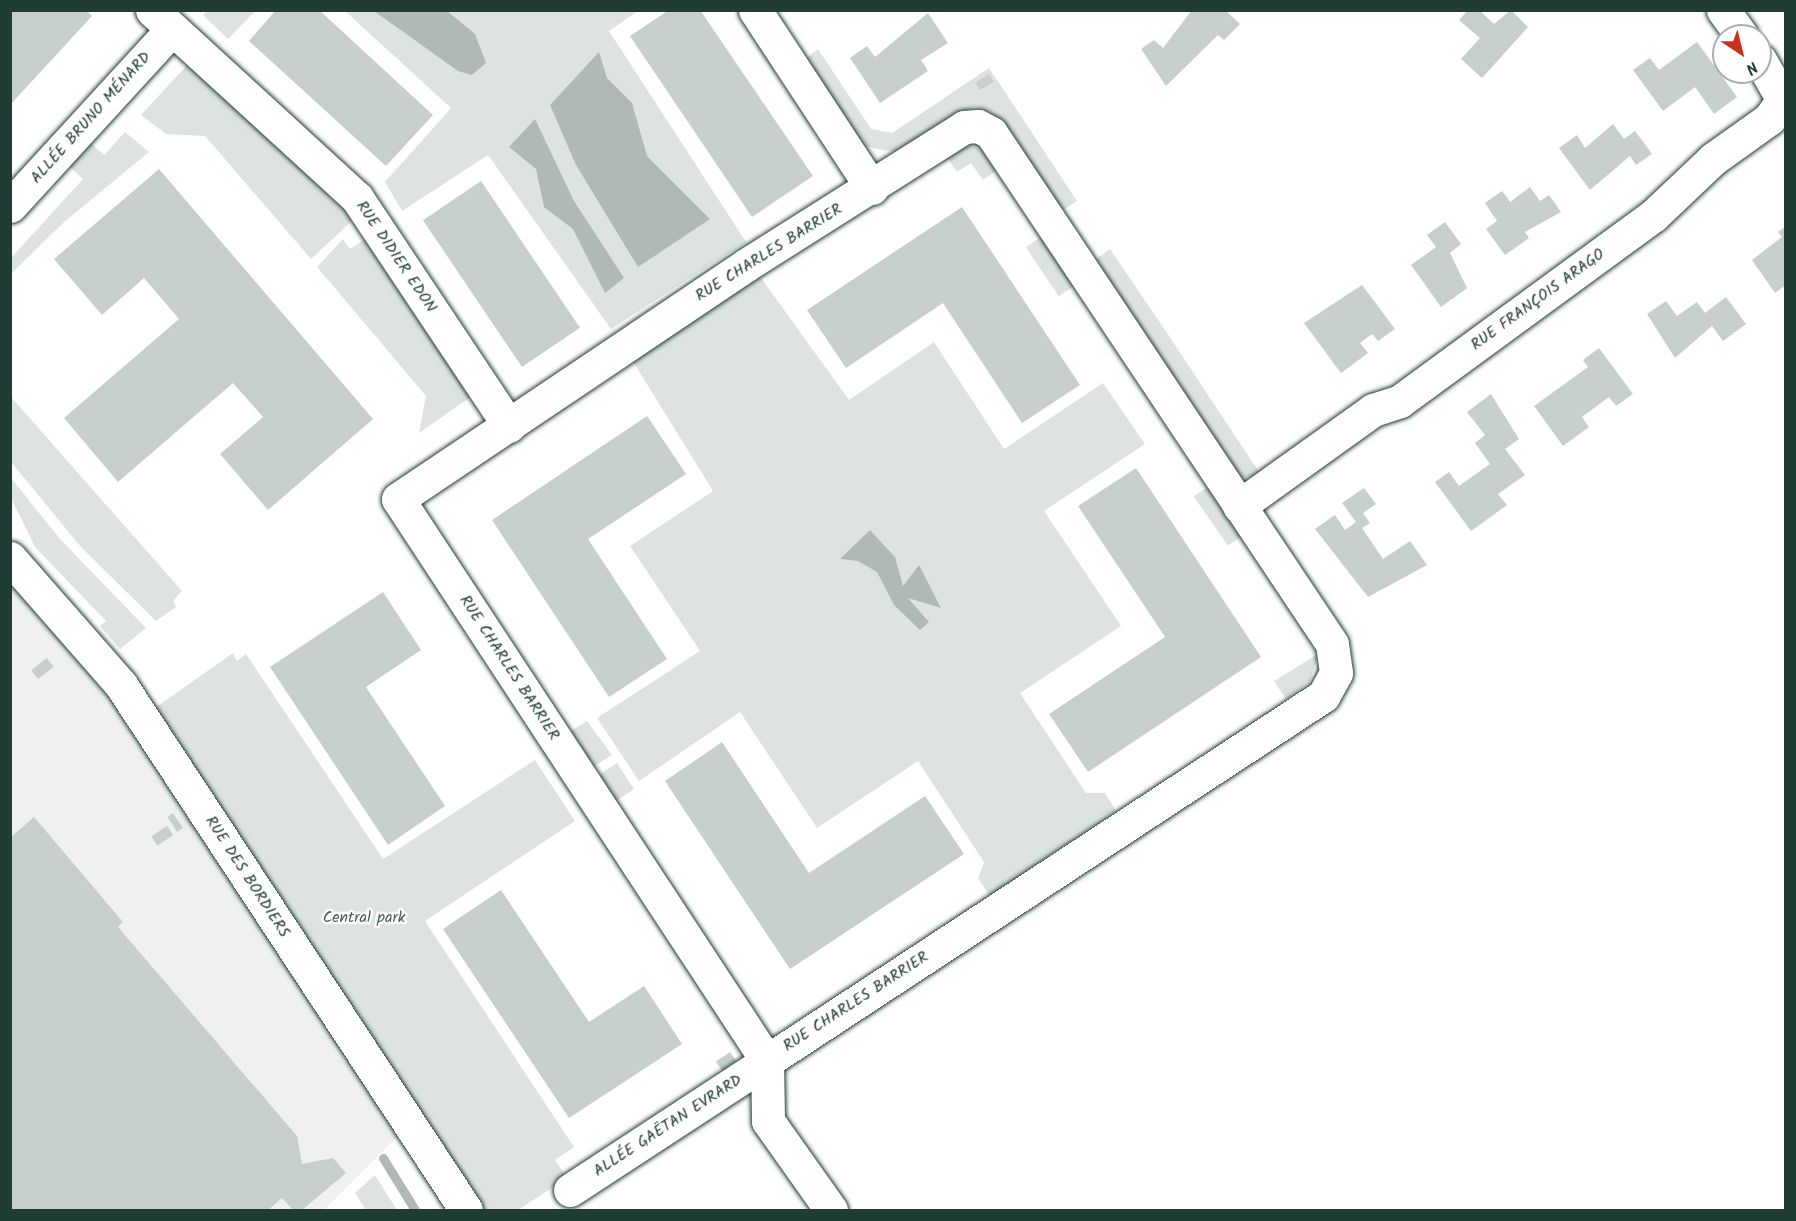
<!DOCTYPE html>
<meta charset="utf-8">
<style>
body{margin:0}
#map{position:relative;width:1796px;height:1221px;overflow:hidden;background:#fff;font-family:Kalam,sans-serif}
div>[style]{position:absolute}
[style*='--x']{left:calc(var(--x)*1px);top:calc(var(--y)*1px);width:calc(var(--w)*1px);rotate:calc(var(--a)*1deg)}
.built>*{inset:0;background:#eef1f0}
.green>*{inset:0;background:#dee3e2;transform-origin:0 0}
.water>*{inset:0;background:#afbab7}
.stream>*{height:9px;margin:-4.5px;padding:0 4.5px;transform-origin:4.5px;border-radius:4.5px;background:#afbab7}
.building>*{inset:0;background:#c7cfcc;transform-origin:0 0}
.roads{filter:drop-shadow(0 0 2px #1f3d34) drop-shadow(0 0 2px #1f3d34)}
.minor>*{height:33px;margin:-16.5px;padding:0 16.5px;transform-origin:16.5px;border-radius:16.5px;background:#fff}
.tertiary>*{height:33px;margin:-16.5px;padding:0 16.5px;transform-origin:16.5px;border-radius:16.5px;background:#fff}
span{translate:-50% -50%;white-space:nowrap;text-align:center;line-height:1.15;-webkit-text-stroke:5px #fff;paint-order:stroke}
.street-label{font-size:16px;color:#1f3d34}
.park-label{font-size:16px;color:#455e57}
.frame{position:absolute;inset:0;border:12px solid #1f3d34;pointer-events:none}
.north{position:absolute;left:1712px;top:24px;width:60px;height:60px;box-sizing:border-box;background:#fff;border:2px solid #a5b1ae;border-radius:50%;rotate:145deg;font-size:16px;font-weight:700;line-height:24px;text-align:center;color:#1f3d34}
.north::after{content:'';display:block;margin:auto;width:21px;height:27px;background:#c8321e;clip-path:polygon(50% 0,100% 100%,50% 72%,0 100%)}
</style>
<div id="map">
<div class="built">
<div style="clip-path:polygon(10px 558px,99px 658px,409px 1125px,324px 1210px,11px 1210px)"></div>
</div>
<div class="green">
<div style="clip-path:polygon(207px 11px,207px 10px,255px 11px,228px 39px,203px 15px)"></div>
<div style="clip-path:polygon(345px 11px,638px 11px,609px 31px,746px 242px,611px 329px,488px 155px,402px 211px,385px 182px,451px 108px)"></div>
<div style="clip-path:polygon(818px 49px,871px 129px,892px 133px,989px 68px,1077px 201px,1060px 212px,1004px 127px,992px 113px,974px 107px,895px 152px,863px 146px,803px 61px)"></div>
<div style="clip-path:polygon(189px 63px,354px 219px,311px 259px,205px 136px,166px 134px,141px 115px)"></div>
<div style="clip-path:polygon(125px 132px,149px 152px,63px 223px,11px 274px,10px 259px,83px 179px,67px 164px,88px 140px,104px 155px)"></div>
<div style="clip-path:polygon(965px 145px,983px 149px,1000px 168px,983px 180px,971px 163px,957px 172px,944px 153px)"></div>
<div style="left:1044px;top:235px;width:59px;height:22px;rotate:56deg"></div>
<div style="clip-path:polygon(367px 238px,472px 396px,419px 433px,426px 396px,317px 267px,343px 239px,350px 249px)"></div>
<div style="clip-path:polygon(1110px 249px,1163px 327px,1261px 475px,1240px 478px,1093px 261px)"></div>
<div style="clip-path:polygon(759px 275px,849px 400px,934px 342px,1004px 449px,1103px 383px,1145px 444px,1044px 511px,1121px 626px,1020px 693px,1086px 793px,1105px 793px,1116px 811px,990px 896px,978px 878px,984px 862px,918px 761px,817px 828px,740px 712px,639px 781px,597px 718px,700px 651px,630px 546px,713px 491px,632px 360px)"></div>
<div style="clip-path:polygon(11px 397px,182px 591px,173px 601px,176px 607px,156px 621px,81px 547px,11px 462px)"></div>
<div style="clip-path:polygon(11px 478px,60px 539px,146px 628px,120px 649px,100px 626px,106px 621px,35px 547px,11px 498px)"></div>
<div style="left:1210px;top:485px;width:60px;height:20px;rotate:55deg"></div>
<div style="clip-path:polygon(233px 653px,237px 661px,246px 654px,383px 859px,535px 760px,575px 821px,425px 921px,574px 1147px,555px 1160px,567px 1178px,518px 1210px,481px 1210px,155px 708px)"></div>
<div style="clip-path:polygon(1318px 654px,1310px 681px,1286px 699px,1274px 681px)"></div>
<div style="clip-path:polygon(587px 721px,612px 755px,587px 771px,569px 732px)"></div>
<div style="clip-path:polygon(617px 763px,634px 789px,615px 802px,591px 780px)"></div>
<div style="clip-path:polygon(375px 1175px,397px 1210px,366px 1210px,355px 1193px)"></div>
</div>
<div class="water">
<div style="clip-path:polygon(374px 11px,447px 11px,475px 34px,486px 63px,472px 75px,458px 71px)"></div>
<div style="clip-path:polygon(599px 52px,607px 78px,632px 103px,647px 156px,710px 219px,638px 267px,576px 165px,550px 105px)"></div>
<div style="clip-path:polygon(535px 119px,574px 201px,624px 278px,605px 293px,573px 229px,544px 207px,536px 169px,509px 147px)"></div>
<div style="clip-path:polygon(870px 530px,895px 557px,903px 586px,919px 565px,941px 608px,908px 598px,929px 622px,920px 630px,894px 605px,877px 572px,858px 561px,840px 559px)"></div>
</div>
<div class="stream">
<div style="--x:383;--y:1158;--w:61;--a:58.4"></div>
</div>
<div class="building">
<div style="clip-path:polygon(10px 10px,86px 10px,92px 16px,10px 105px)"></div>
<div style="clip-path:polygon(276px 10px,319px 10px,433px 115px,386px 166px,249px 41px)"></div>
<div style="clip-path:polygon(669px 10px,700px 10px,813px 176px,752px 217px,630px 36px)"></div>
<div style="clip-path:polygon(1192px 10px,1225px 10px,1240px 24px,1224px 40px,1218px 35px,1166px 86px,1141px 49px,1154px 40px,1163px 48px)"></div>
<div style="clip-path:polygon(1468px 10px,1479px 10px,1494px 24px,1511px 10px,1528px 27px,1482px 78px,1461px 59px,1480px 38px,1459px 20px)"></div>
<div style="clip-path:polygon(928px 13px,948px 43px,921px 60px,928px 71px,880px 103px,850px 58px,867px 46px,875px 57px)"></div>
<div style="clip-path:polygon(1697px 42px,1737px 97px,1714px 114px,1695px 87px,1663px 111px,1633px 70px,1650px 58px,1659px 70px)"></div>
<div style="left:989px;top:74px;width:9px;height:16px;rotate:58deg"></div>
<div style="clip-path:polygon(1613px 124px,1624px 139px,1635px 131px,1652px 154px,1636px 165px,1630px 156px,1590px 190px,1559px 148px,1577px 135px,1585px 148px)"></div>
<div style="clip-path:polygon(159px 169px,373px 419px,268px 510px,220px 454px,263px 417px,233px 383px,118px 482px,64px 418px,179px 319px,144px 278px,102px 315px,54px 259px)"></div>
<div style="left:481px;top:181px;width:177px;height:70px;rotate:56deg"></div>
<div style="clip-path:polygon(1530px 187px,1540px 201px,1549px 195px,1561px 212px,1525px 232px,1529px 238px,1505px 255px,1486px 229px,1497px 221px,1485px 203px,1502px 191px,1510px 202px)"></div>
<div style="clip-path:polygon(962px 207px,1080px 385px,1022px 423px,943px 303px,846px 368px,807px 310px)"></div>
<div style="clip-path:polygon(1445px 222px,1461px 244px,1450px 253px,1467px 288px,1441px 307px,1411px 265px,1436px 247px,1427px 235px)"></div>
<div style="clip-path:polygon(1786px 226px,1786px 285px,1775px 293px,1752px 260px,1782px 237px,1778px 232px)"></div>
<div style="clip-path:polygon(1362px 285px,1395px 329px,1378px 341px,1372px 334px,1360px 343px,1368px 353px,1341px 373px,1304px 323px)"></div>
<div style="clip-path:polygon(1726px 297px,1746px 324px,1723px 341px,1712px 326px,1675px 358px,1647px 314px,1666px 301px,1677px 316px,1697px 302px,1705px 313px)"></div>
<div style="clip-path:polygon(1599px 348px,1633px 394px,1616px 406px,1609px 397px,1582px 417px,1589px 427px,1563px 446px,1534px 406px,1588px 367px,1583px 360px)"></div>
<div style="clip-path:polygon(1491px 394px,1519px 439px,1505px 449px,1525px 475px,1498px 494px,1507px 505px,1471px 531px,1435px 482px,1449px 472px,1459px 486px,1490px 464px,1475px 443px,1485px 435px,1467px 412px)"></div>
<div style="clip-path:polygon(647px 416px,686px 474px,588px 539px,667px 659px,609px 697px,492px 520px)"></div>
<div style="clip-path:polygon(1136px 468px,1261px 657px,1088px 772px,1049px 714px,1165px 637px,1078px 506px)"></div>
<div style="clip-path:polygon(1364px 488px,1376px 504px,1363px 513px,1370px 523px,1362px 528px,1383px 559px,1410px 541px,1427px 565px,1368px 597px,1315px 529px,1335px 515px,1345px 530px,1356px 522px,1342px 503px)"></div>
<div style="clip-path:polygon(383px 592px,421px 650px,366px 687px,445px 806px,388px 845px,270px 667px)"></div>
<div style="left:47px;top:658px;width:11px;height:20px;rotate:52deg"></div>
<div style="clip-path:polygon(722px 742px,809px 873px,925px 796px,964px 854px,790px 969px,665px 781px)"></div>
<div style="left:173px;top:813px;width:18px;height:7px;rotate:56deg"></div>
<div style="clip-path:polygon(34px 817px,123px 922px,118px 927px,297px 1136px,302px 1164px,333px 1158px,346px 1173px,302px 1210px,293px 1210px,282px 1198px,268px 1210px,10px 1210px,10px 838px)"></div>
<div style="left:167px;top:826px;width:11px;height:19px;rotate:56deg"></div>
<div style="clip-path:polygon(501px 890px,589px 1022px,644px 986px,682px 1044px,569px 1118px,443px 929px)"></div>
<div style="left:730px;top:1052px;width:11px;height:17px;rotate:56deg"></div>
</div>
<div class="roads">
<div class="minor">
<div style="--x:152;--y:10;--w:278;--a:42.5"></div>
<div style="--x:357;--y:198;--w:274;--a:56.3"></div>
<div style="--x:755;--y:10;--w:213;--a:56.7"></div>
<div style="--x:1723;--y:10;--w:32;--a:54"></div>
<div style="--x:978;--y:126;--w:15;--a:28"></div>
<div style="--x:991;--y:133;--w:614;--a:56.28"></div>
<div style="--x:1332;--y:644;--w:29;--a:82"></div>
<div style="--x:1336;--y:673;--w:26;--a:119"></div>
<div style="--x:1323;--y:696;--w:665;--a:146.72"></div>
<div style="--x:767;--y:1061;--w:672;--a:-123.29"></div>
<div style="--x:398;--y:499;--w:419;--a:-33.9"></div>
<div style="--x:746;--y:265;--w:258;--a:-32.3"></div>
<div style="--x:964;--y:127;--w:14;--a:-4"></div>
<div style="--x:10;--y:206;--w:239;--a:-47.5"></div>
<div style="--x:1239;--y:506;--w:165;--a:-35.6"></div>
<div style="--x:1373;--y:410;--w:28;--a:-18"></div>
<div style="--x:1400;--y:401;--w:313;--a:-36.2"></div>
<div style="--x:1653;--y:216;--w:83;--a:-43.5"></div>
<div style="--x:1713;--y:159;--w:69;--a:-35.5"></div>
<div style="--x:1769;--y:119;--w:24;--a:-54"></div>
<div style="--x:1783;--y:100;--w:46;--a:-119.9"></div>
<div style="--x:767;--y:1061;--w:60;--a:89"></div>
<div style="--x:768;--y:1121;--w:109;--a:54.7"></div>
<div style="--x:570;--y:1190;--w:235;--a:-33.2"></div>
</div>
<div class="tertiary">
<div style="--x:10;--y:558;--w:169;--a:48.8"></div>
<div style="--x:121;--y:685;--w:628;--a:56.69"></div>
</div>
</div>
<div class="street-label">
<span style="left:91px;top:118px;rotate:-48deg">ALLÉE BRUNO MÉNARD</span>
<span style="left:769px;top:253px;rotate:-32deg">RUE CHARLES BARRIER</span>
<span style="left:396px;top:257px;rotate:56deg">RUE DIDIER EDON</span>
<span style="left:1538px;top:300px;rotate:-36deg">RUE FRANÇOIS ARAGO</span>
<span style="left:509px;top:668px;rotate:57deg">RUE CHARLES BARRIER</span>
<span style="left:247px;top:877px;rotate:57deg">RUE DES BORDIERS</span>
<span style="left:856px;top:1002px;rotate:-33deg">RUE CHARLES BARRIER</span>
<span style="left:668px;top:1126px;rotate:-33deg">ALLÉE GAËTAN EVRARD</span>
</div>
<div class="park-label">
<span style="left:364px;top:918px">Central park</span>
</div>
<div class="frame"></div>
<div class="north">N</div>
</div>
